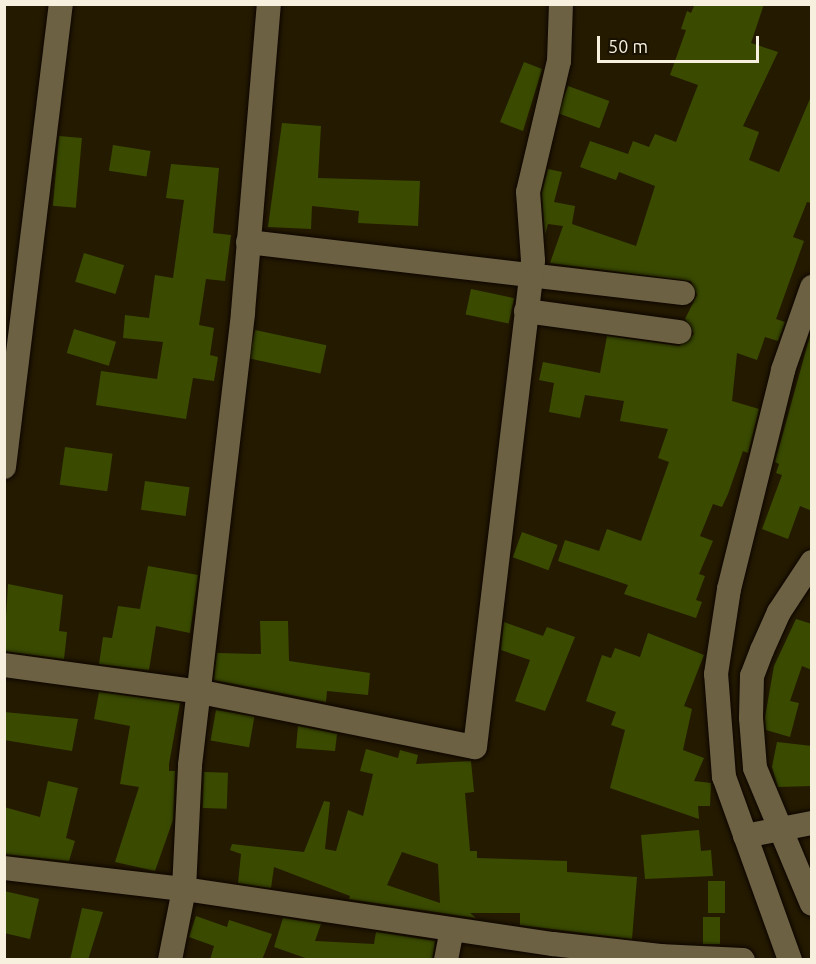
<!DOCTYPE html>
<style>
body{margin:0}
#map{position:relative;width:816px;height:964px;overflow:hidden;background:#241a00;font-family:Ubuntu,sans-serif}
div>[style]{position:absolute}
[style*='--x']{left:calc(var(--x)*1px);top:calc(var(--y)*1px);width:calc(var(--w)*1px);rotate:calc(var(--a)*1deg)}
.building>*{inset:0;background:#3a4b00;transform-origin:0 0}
.roads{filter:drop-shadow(0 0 2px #0d0500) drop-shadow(0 0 2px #0d0500)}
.street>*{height:24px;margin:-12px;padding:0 12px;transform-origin:12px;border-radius:12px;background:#6c6142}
span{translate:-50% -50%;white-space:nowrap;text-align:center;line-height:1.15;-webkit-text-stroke:4.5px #191100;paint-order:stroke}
.frame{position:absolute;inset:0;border:6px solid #f7f0df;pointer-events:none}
.scale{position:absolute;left:597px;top:36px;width:162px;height:27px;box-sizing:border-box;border:3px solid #f7f0df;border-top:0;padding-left:8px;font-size:18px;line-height:21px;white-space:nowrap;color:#f7f0df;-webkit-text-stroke:4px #191100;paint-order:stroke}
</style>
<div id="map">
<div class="building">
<div style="clip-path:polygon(695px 4px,764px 4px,751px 43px,778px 52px,743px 126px,759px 132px,749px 160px,779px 172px,812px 94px,812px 203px,807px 202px,793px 237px,804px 241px,776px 319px,785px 322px,778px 341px,765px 337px,757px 360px,737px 353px,732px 401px,759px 409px,748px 453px,743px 451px,728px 494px,722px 507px,713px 504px,700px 536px,713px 541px,699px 574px,705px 576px,696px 600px,702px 602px,696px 618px,624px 594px,628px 585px,558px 561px,565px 540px,599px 551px,607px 529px,641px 541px,669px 462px,658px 458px,668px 429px,620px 421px,624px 401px,585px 395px,580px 418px,549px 412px,554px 383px,539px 380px,543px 362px,600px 373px,607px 336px,679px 346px,694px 334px,685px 319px,697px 295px,691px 281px,550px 263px,563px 226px,548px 224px,545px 235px,542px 193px,548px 169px,562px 172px,554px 202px,575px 206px,572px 224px,636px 246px,655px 186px,619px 172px,616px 180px,580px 167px,590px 141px,628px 154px,633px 141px,649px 147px,655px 134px,676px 142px,698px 85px,670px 75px,686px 30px,681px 29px,687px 11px,691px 13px)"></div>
<div style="clip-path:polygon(524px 62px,542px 69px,523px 131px,500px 122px)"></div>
<div style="left:568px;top:86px;width:44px;height:29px;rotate:20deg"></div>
<div style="clip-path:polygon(282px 123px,321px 126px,318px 178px,420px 181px,418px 226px,358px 223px,359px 211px,312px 206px,311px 229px,268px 227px)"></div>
<div style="left:59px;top:136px;width:23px;height:70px;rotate:5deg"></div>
<div style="left:113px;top:145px;width:38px;height:26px;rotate:9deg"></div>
<div style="clip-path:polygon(171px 164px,219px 168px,213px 233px,231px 235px,225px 281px,206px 279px,199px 325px,214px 328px,210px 355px,218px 357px,214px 381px,193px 378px,186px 419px,96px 405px,101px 371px,157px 379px,163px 342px,123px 338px,125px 315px,149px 318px,155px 275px,173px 278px,184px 200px,166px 198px)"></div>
<div style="left:84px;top:253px;width:42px;height:30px;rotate:17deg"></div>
<div style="left:471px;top:289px;width:44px;height:26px;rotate:12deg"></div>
<div style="left:74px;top:329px;width:44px;height:25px;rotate:17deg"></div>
<div style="left:255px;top:330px;width:73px;height:29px;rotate:12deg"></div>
<div style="clip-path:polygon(811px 332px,812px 511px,800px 506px,788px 539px,762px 529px,782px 475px,776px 473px,779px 464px,775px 462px)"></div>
<div style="left:65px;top:447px;width:48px;height:38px;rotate:8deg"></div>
<div style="left:145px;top:481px;width:45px;height:29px;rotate:8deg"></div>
<div style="left:522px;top:532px;width:38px;height:27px;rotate:20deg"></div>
<div style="clip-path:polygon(148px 566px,198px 575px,190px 633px,156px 626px,149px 670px,99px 664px,103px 637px,112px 638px,118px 606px,140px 609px)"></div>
<div style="clip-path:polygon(8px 584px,63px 595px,59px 631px,67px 632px,64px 659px,4px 651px)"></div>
<div style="clip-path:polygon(796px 619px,812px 624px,812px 670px,802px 666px,790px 701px,799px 703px,790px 737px,766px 730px,765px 717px,774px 666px)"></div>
<div style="clip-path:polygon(260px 621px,288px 621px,289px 661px,370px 673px,368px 695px,327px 691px,326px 702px,214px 680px,217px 653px,261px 654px)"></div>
<div style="clip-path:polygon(504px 622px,543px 636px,547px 627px,575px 637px,545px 711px,515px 701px,530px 660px,501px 650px)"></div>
<div style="clip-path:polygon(648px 633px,704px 655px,684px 706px,692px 709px,683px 750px,704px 758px,694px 781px,711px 783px,710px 806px,698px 806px,699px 819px,610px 788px,625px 730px,611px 725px,616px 712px,586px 701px,602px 655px,611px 658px,615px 648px,640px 657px)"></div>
<div style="clip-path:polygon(99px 692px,180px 703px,169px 764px,169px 771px,175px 771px,173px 820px,155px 871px,115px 862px,139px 787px,120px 784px,130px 726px,94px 719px)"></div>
<div style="left:216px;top:710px;width:39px;height:31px;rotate:10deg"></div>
<div style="clip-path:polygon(4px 712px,78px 719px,72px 751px,4px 740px)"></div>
<div style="clip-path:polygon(298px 726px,337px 734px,335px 751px,296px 748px)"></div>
<div style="clip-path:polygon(777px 742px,812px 746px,812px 786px,778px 787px,772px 767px)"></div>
<div style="clip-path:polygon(evenodd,366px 749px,398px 758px,400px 750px,418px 755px,416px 764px,471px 761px,474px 792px,465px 793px,470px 851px,477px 851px,477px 858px,567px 861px,567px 872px,637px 877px,632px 939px,520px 925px,520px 913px,470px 913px,476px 918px,349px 899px,350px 896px,274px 867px,271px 888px,238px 883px,241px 854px,230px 850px,232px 844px,304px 852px,324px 801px,330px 802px,325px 849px,336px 851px,348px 810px,363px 816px,373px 774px,360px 771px,366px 749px,402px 852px,438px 864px,440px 903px,387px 885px,402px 852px)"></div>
<div style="left:204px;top:772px;width:24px;height:36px;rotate:2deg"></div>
<div style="clip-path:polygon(48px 781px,78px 788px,66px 838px,75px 841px,69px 861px,4px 854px,4px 807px,40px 817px)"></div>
<div style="clip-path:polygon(699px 830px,701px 851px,711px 850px,713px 876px,645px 879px,641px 835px)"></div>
<div style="left:725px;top:881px;width:32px;height:17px;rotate:90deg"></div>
<div style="clip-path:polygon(4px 891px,39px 899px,30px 939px,4px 933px)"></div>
<div style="clip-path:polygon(82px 908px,103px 912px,88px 960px,70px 960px)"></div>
<div style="clip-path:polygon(196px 916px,227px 927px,229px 920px,272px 934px,262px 960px,210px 960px,214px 946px,189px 937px)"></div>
<div style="left:703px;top:917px;width:17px;height:27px"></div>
<div style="clip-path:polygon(283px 918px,321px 924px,315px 941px,374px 944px,376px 932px,435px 941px,432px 960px,311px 960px,274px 947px)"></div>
</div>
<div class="roads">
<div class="street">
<div style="--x:248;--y:242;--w:438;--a:6.7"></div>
<div style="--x:526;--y:311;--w:155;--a:7.8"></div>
<div style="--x:4;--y:467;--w:466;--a:-83"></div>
<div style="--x:812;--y:562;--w:60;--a:123.4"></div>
<div style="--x:779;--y:612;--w:42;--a:114.1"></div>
<div style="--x:762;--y:650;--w:28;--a:111"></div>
<div style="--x:752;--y:676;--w:42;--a:91.4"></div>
<div style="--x:751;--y:718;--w:50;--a:85.4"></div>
<div style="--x:755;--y:768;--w:147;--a:67.3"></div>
<div style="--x:4;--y:665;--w:199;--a:7.8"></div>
<div style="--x:201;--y:692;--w:279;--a:11.4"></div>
<div style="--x:475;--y:747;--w:490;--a:-83.2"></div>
<div style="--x:533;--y:260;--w:68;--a:-94.2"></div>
<div style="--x:528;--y:192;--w:135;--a:-76.7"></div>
<div style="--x:559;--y:61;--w:57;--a:-88"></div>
<div style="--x:745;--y:836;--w:68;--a:-11"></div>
<div style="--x:4;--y:868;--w:181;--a:6.7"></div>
<div style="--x:184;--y:889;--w:373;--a:8.5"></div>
<div style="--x:553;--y:944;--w:108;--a:6.4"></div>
<div style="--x:660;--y:956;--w:83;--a:2.8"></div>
<div style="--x:170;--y:960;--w:72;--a:-78.8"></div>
<div style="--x:184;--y:889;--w:124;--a:-87.2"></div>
<div style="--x:190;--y:765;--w:456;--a:-83.3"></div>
<div style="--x:243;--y:312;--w:309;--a:-85.2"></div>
<div style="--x:446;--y:960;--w:31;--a:-79"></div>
<div style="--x:790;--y:960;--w:195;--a:-109.8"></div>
<div style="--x:724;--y:777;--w:103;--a:-94.4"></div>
<div style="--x:716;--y:674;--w:86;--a:-81.3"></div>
<div style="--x:729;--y:589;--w:226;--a:-76.1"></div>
<div style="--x:783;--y:370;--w:88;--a:-70.7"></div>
</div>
</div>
<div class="frame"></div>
<div class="scale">50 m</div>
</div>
